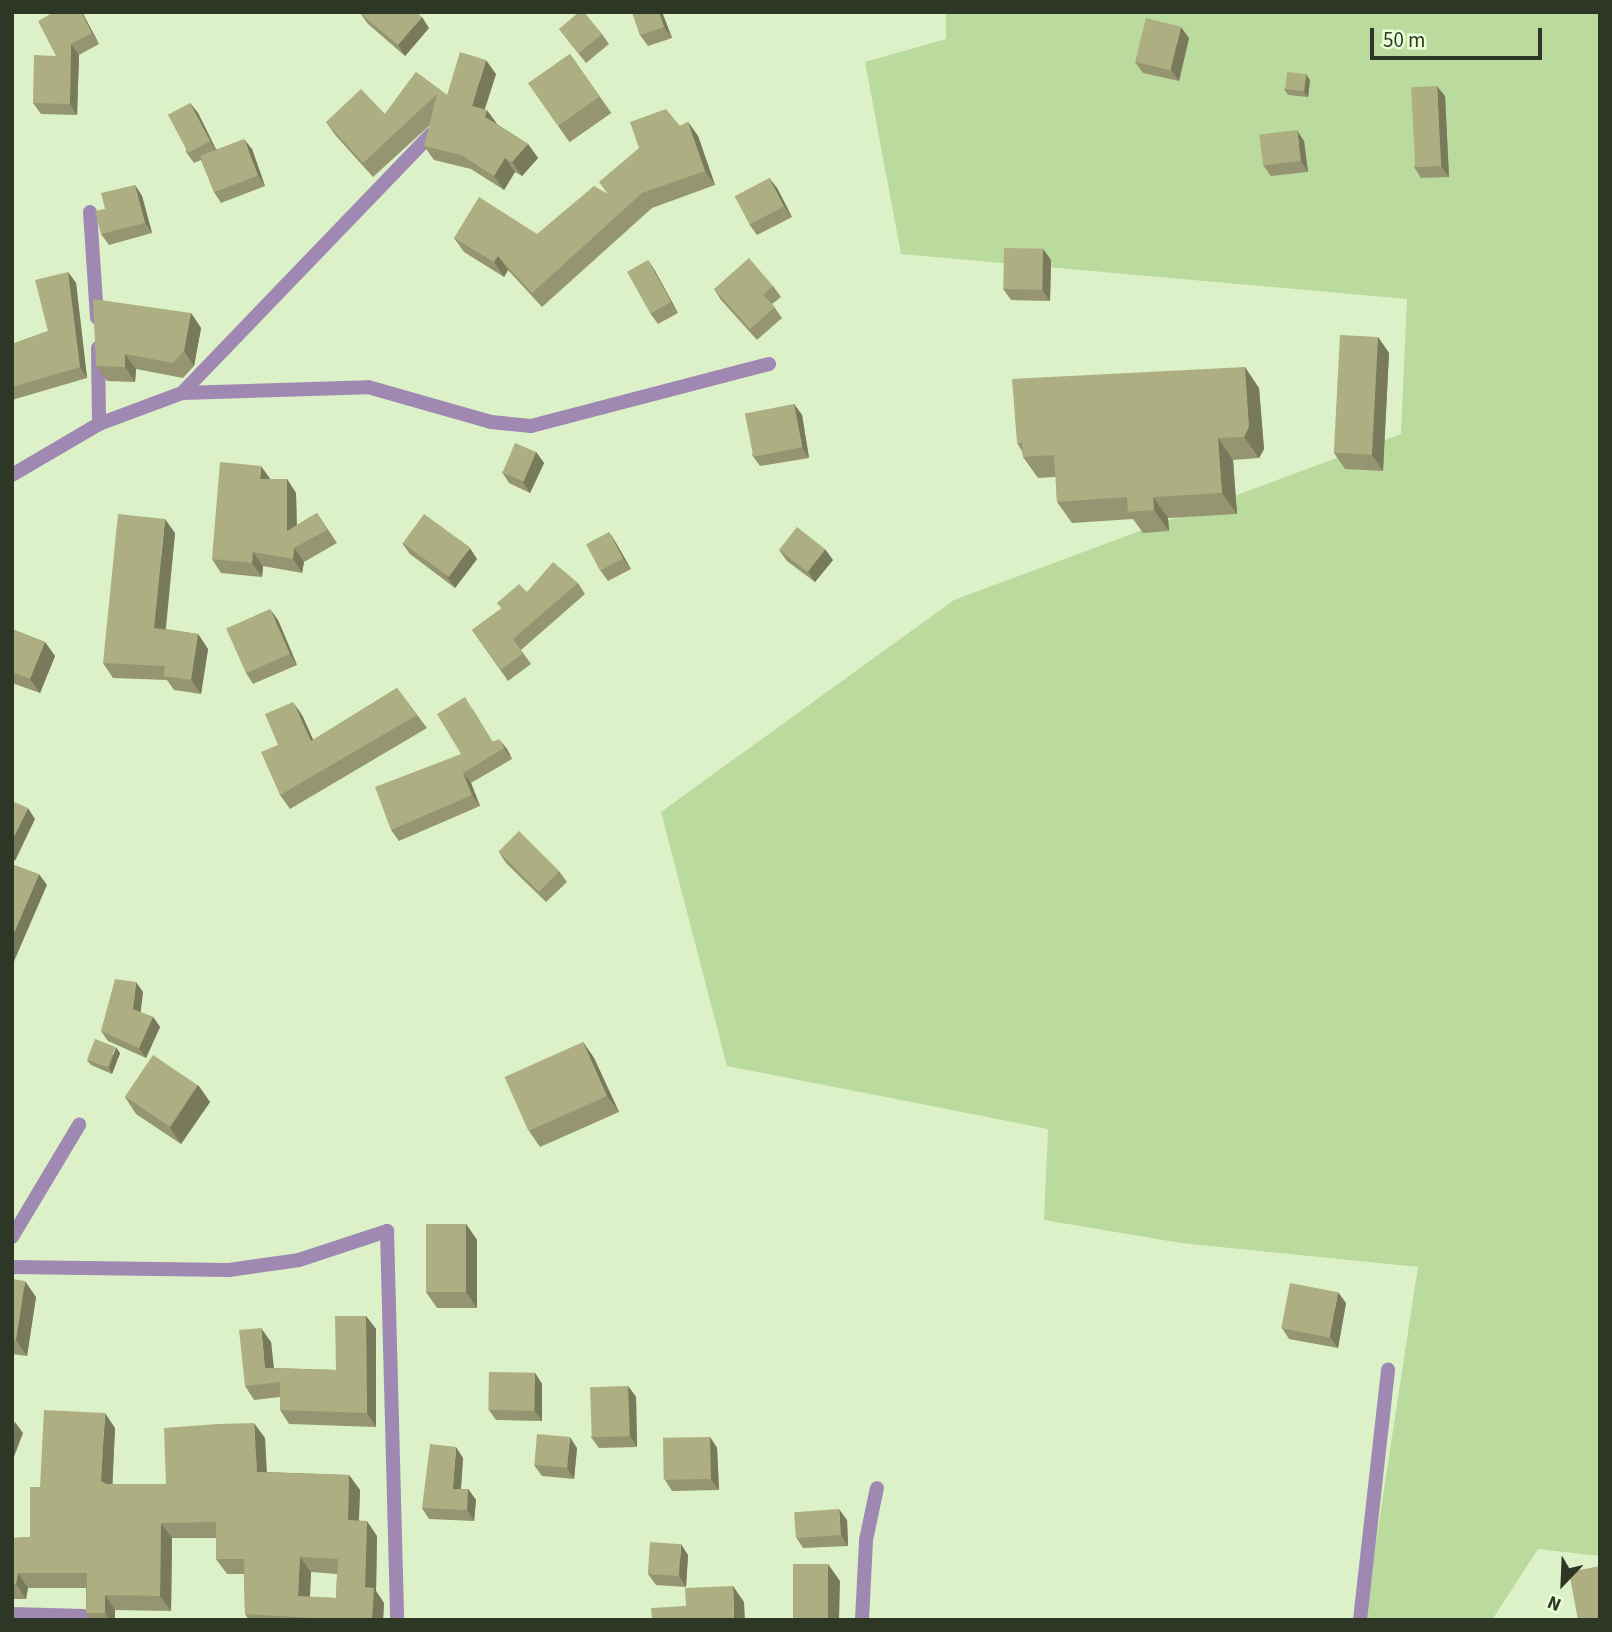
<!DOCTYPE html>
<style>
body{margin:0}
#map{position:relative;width:1612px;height:1632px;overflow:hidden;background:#dcf1c7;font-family:"Source Sans 3",sans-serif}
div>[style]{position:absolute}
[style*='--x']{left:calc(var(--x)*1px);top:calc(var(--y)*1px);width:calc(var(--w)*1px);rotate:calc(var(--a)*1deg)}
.green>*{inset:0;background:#bbda9e}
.street>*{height:14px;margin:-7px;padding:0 7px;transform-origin:7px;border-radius:7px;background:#9f88b1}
.wall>*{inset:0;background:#959671;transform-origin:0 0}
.shaded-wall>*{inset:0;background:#797a5c}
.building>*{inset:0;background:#adaf83;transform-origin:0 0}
span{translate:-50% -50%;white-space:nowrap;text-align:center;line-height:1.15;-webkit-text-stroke:5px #e9ffd4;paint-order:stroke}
.frame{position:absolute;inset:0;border:14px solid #2e3626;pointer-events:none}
.north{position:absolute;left:1528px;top:1548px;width:70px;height:70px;-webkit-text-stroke:5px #e9ffd4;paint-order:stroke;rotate:203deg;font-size:19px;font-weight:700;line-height:28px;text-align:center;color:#2e3626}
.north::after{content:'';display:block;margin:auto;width:24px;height:32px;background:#2e3626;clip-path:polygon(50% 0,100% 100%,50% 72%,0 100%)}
.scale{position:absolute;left:1370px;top:28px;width:172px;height:32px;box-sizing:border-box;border:4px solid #2e3626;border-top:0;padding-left:9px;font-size:21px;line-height:24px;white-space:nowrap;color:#2e3626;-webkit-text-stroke:5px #e9ffd4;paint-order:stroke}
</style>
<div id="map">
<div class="green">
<div style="clip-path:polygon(946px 12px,1600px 12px,1600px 1556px,1538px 1549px,1492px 1620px,1364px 1620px,1418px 1267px,1181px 1243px,1044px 1220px,1048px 1129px,727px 1066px,661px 812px,954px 600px,1401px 434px,1407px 299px,901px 254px,865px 62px,946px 39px)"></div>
</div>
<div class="street">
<div style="--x:90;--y:212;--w:106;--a:86.2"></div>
<div style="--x:98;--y:348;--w:76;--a:89.2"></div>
<div style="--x:182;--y:393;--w:186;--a:-1.8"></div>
<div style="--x:368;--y:387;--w:128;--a:15.9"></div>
<div style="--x:491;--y:422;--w:40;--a:5.7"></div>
<div style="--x:531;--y:426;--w:246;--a:-14.6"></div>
<div style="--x:12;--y:475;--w:101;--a:-30.4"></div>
<div style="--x:99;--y:424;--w:89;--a:-20.5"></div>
<div style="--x:182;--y:393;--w:359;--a:-46.1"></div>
<div style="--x:12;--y:1237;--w:131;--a:-59.1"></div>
<div style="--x:12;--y:1267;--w:217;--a:0.8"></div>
<div style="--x:229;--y:1270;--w:71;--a:-8.1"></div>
<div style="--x:299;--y:1260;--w:93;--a:-18.2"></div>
<div style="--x:387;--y:1231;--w:389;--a:88.5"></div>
<div style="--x:12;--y:1614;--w:72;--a:1.6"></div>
<div style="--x:862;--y:1620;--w:80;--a:-87.1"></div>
<div style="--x:866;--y:1540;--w:53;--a:-78.1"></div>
<div style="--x:1360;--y:1620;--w:252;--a:-83.6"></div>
</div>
<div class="wall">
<div style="clip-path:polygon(82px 12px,99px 44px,79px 55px,77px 115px,41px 114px,33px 103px,56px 56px)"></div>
<div style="clip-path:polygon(632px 12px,662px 12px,672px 38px,648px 46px,640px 35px)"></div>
<div style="clip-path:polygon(360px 13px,429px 28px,405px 56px,368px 24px)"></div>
<div style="clip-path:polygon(559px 29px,602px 34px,609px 44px,586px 63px)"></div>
<div style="clip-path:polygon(1189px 38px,1179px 81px,1143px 73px,1135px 62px)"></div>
<div style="left:570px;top:54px;width:72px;height:51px;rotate:55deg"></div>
<div style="clip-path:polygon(416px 72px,447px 95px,496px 74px,485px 109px,497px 124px,528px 144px,538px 158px,522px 176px,515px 172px,504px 190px,471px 169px,434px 160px,424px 146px,430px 125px,373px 177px,336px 136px,326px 122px,385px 114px)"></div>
<div style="clip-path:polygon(1310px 80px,1308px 97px,1288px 95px,1284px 89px)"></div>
<div style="clip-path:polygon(1445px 96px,1449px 177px,1421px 178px,1414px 167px)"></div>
<div style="clip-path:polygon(190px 103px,198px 113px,216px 149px,252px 149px,265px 186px,221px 203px,214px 192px,201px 160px,194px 163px,186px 152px)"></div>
<div style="clip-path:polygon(688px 122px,698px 136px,715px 185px,652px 208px,542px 307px,508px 270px,504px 277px,464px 252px,454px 238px,537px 234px,608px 194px,680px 126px)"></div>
<div style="clip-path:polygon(1304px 141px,1308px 172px,1271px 176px,1263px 165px)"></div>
<div style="clip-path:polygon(769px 178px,777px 188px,792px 217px,757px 235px,749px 224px)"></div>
<div style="clip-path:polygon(135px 185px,142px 196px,152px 233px,109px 245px,101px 234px,105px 209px)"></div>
<div style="clip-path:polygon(1043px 249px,1051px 260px,1050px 301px,1011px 300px,1003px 289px)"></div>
<div style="clip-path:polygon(648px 260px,655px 271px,678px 313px,658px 324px,650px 313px)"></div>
<div style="clip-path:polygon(68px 272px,76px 283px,87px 378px,12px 400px,12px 344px,48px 331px)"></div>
<div style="clip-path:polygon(773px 286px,781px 297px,772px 304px,782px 318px,757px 340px,721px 300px,714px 289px)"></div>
<div style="clip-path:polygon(191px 313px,201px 328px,194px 366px,183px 378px,136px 369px,135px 382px,107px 381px,96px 366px)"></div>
<div style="clip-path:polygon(1378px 337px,1389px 353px,1383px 471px,1345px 469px,1334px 453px)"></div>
<div style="clip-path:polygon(1259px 388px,1264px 449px,1259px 458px,1233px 460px,1237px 514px,1168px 518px,1169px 531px,1143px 533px,1133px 519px,1072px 523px,1057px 502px,1056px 477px,1038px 478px,1023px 457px,1022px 451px,1017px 443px)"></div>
<div style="clip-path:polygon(794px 404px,802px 415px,809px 458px,760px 466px,752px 455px)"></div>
<div style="clip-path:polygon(536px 452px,544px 463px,530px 493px,509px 483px,502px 472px)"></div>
<div style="clip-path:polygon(270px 479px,287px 479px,296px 493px,297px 525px,317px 513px,337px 543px,304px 562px,302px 573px,263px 566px,262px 577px,221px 573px,212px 559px)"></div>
<div style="clip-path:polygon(609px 532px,616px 543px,631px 569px,608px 581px,600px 570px)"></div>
<div style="clip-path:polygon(175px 533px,166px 629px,198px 634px,208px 649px,201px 694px,174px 690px,167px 680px,113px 678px,103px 663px)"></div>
<div style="clip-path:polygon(402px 543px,477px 559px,455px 588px,410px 554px)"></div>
<div style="clip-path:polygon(779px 550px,833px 560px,815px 582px,787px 561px)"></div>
<div style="clip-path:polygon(578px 583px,585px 594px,521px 650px,531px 664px,508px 681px,472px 630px,502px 608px,497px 603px,527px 592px)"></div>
<div style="clip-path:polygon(278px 620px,297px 665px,253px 684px,246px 673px)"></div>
<div style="clip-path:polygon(12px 629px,45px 642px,55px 656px,40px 693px,12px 683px)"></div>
<div style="clip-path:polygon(397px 688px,427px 728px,290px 809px,280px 795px,278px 745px,302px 715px,313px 740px)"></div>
<div style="clip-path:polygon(472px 708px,492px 741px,507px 749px,512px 759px,471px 783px,480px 806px,399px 841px,391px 830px,461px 754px)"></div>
<div style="clip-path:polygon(499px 852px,559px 871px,567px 882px,546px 902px,506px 863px)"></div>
<div style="clip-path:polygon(143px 992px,140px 1012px,153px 1017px,160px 1027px,146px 1058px,108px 1041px,101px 1031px)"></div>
<div style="clip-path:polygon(583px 1042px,594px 1058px,619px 1112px,540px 1147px,529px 1131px)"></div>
<div style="clip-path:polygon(120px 1053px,112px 1074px,91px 1065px,87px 1060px)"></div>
<div style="clip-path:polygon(198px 1085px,210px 1102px,181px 1144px,136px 1114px,125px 1097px)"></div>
<div style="clip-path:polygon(466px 1224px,477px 1240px,477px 1308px,437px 1308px,426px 1292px)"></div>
<div style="clip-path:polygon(12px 1279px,36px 1297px,27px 1356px,12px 1354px)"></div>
<div style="clip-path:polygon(1346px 1303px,1338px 1348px,1289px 1339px,1282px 1328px)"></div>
<div style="clip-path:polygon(366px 1316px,376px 1329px,376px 1427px,289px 1424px,280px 1410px,280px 1397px,254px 1400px,245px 1386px,271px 1342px,274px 1368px,336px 1370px)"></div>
<div style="clip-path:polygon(535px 1373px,542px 1384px,542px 1421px,496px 1420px,489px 1410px)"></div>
<div style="clip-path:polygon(628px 1386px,636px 1397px,637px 1447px,599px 1448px,591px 1437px)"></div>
<div style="clip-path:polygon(evenodd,115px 1428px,112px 1484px,166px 1484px,265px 1438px,267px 1472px,349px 1475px,360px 1490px,359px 1520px,377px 1536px,376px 1591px,384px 1603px,383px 1620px,249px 1620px,245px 1614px,244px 1574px,227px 1574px,216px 1559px,216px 1538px,172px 1538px,171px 1611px,115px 1610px,115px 1620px,91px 1620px,86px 1613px,86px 1588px,28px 1588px,26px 1599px,12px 1599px,12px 1538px,30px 1537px,40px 1487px,115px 1428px,311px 1572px,337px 1574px,336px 1598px,310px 1597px,311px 1572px)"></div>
<div style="clip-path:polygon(710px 1437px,717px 1448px,719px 1490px,672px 1491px,665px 1480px)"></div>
<div style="clip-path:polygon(577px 1448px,574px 1479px,542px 1476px,534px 1465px)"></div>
<div style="clip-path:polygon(463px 1458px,461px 1489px,468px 1489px,476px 1500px,474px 1521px,429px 1519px,422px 1508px)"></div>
<div style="clip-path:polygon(847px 1520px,848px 1546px,803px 1548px,796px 1537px)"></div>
<div style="clip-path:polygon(688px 1555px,686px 1587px,656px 1585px,648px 1574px)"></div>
</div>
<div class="shaded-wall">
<div style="clip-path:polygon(81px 12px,82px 12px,99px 44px,92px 33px)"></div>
<div style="clip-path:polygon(659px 12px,662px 12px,672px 38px,664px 27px)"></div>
<div style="clip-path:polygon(422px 17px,429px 28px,405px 56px,398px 45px)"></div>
<div style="clip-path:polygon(1181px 27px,1189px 38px,1179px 81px,1171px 70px)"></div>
<div style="clip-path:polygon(71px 44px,79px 55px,77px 115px,70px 104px)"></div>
<div style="clip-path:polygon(486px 60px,496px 74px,481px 120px,472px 106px)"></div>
<div style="clip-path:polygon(1306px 74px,1310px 80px,1308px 97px,1304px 92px)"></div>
<div style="clip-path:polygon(1437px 86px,1445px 96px,1449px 177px,1441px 166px)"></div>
<div style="clip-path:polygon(190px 103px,198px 113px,217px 152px,210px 141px)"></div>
<div style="clip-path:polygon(487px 110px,497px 124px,485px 117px)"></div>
<div style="clip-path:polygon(688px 122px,698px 136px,715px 185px,705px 171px)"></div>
<div style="clip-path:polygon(1297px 130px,1304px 141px,1308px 172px,1301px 161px)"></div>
<div style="clip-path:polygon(244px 139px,252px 149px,265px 186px,258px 175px)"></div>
<div style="clip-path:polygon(528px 144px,538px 158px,522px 176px,512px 162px)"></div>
<div style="clip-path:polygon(505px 158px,515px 172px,504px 190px,494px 176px)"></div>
<div style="clip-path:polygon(769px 178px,777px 188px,792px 217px,784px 206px)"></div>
<div style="clip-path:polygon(135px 185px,142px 196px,152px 233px,145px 223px)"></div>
<div style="clip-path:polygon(1043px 249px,1051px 260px,1050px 301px,1042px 290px)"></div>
<div style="clip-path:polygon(498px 256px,508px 270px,504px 277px,494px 262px)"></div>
<div style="clip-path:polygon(648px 260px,655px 271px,678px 313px,671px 302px)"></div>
<div style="clip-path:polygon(68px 272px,76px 283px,87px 378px,80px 367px)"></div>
<div style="clip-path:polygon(191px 313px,201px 328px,194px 366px,184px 351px)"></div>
<div style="clip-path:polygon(1378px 337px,1389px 353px,1383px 471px,1372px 455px)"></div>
<div style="clip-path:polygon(125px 354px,136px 369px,135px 382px,125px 367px)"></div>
<div style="clip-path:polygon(1245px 367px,1259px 388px,1264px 449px,1259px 458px,1244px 437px)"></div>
<div style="clip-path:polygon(794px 404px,802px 415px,809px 458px,802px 447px)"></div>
<div style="clip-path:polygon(1218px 438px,1233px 460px,1237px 514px,1222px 493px)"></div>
<div style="clip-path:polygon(536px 452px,544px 463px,530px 493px,523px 482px)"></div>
<div style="clip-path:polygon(261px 466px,271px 480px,260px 479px)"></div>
<div style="clip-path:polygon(287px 479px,296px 493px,297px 544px,287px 531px)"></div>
<div style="clip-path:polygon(1153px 497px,1168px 518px,1169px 531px,1154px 510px)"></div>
<div style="clip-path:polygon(165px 519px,175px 533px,164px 642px,154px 628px)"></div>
<div style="clip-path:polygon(609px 532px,616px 543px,631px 569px,623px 558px)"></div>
<div style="clip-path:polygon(294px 548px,304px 562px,302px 573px,293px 559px)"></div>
<div style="clip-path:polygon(470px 548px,477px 559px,455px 588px,447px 577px)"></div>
<div style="clip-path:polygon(825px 549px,833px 560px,815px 582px,808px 572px)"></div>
<div style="clip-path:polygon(253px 552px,263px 566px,262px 577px,252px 563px)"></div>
<div style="clip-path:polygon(270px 609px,278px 620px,297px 665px,290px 654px)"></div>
<div style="clip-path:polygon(198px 634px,208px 649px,201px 694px,191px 680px)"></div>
<div style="clip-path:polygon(45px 642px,55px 656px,40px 693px,30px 679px)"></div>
<div style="clip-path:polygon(293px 702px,302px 715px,320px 755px,311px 741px)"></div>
<div style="clip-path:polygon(499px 739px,507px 749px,512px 759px,504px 748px)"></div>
<div style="clip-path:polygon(463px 773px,471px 783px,480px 806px,472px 795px)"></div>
<div style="clip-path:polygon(28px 808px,35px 819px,15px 861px,12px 857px,12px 840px)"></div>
<div style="clip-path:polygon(39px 874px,47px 885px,12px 966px,12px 937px)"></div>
<div style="clip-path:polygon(136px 982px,143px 992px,140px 1018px,133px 1009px)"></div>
<div style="clip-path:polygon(153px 1017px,160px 1027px,146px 1058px,139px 1048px)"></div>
<div style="clip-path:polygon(583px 1042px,594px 1058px,619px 1112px,607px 1096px)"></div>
<div style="clip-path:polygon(116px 1047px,120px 1053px,112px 1074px,109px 1068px)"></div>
<div style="clip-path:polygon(198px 1085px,210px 1102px,181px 1144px,170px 1128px)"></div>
<div style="clip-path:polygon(466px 1224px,477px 1240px,477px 1308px,466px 1292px)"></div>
<div style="clip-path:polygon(25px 1281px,36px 1297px,27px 1356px,16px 1340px)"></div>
<div style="clip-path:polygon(1338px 1292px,1346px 1303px,1338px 1348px,1330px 1337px)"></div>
<div style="clip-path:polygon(366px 1316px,376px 1329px,376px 1427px,367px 1413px)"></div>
<div style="clip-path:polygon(261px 1328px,271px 1342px,275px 1381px,265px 1368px)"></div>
<div style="clip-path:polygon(535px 1373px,542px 1384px,542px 1421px,534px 1410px)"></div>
<div style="clip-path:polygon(628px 1386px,636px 1397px,637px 1447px,630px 1436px)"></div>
<div style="clip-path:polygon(105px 1413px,115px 1428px,112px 1496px,101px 1481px)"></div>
<div style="clip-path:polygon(15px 1422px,23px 1433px,12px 1462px,12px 1431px)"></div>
<div style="clip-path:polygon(254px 1423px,265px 1438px,267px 1487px,257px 1472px)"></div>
<div style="clip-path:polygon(570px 1437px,577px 1448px,574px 1479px,567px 1468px)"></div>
<div style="clip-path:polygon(710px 1437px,717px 1448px,719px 1490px,711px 1479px)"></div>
<div style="clip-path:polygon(456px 1447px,463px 1458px,460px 1499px,453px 1489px)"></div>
<div style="clip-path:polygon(349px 1475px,360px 1490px,358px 1535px,348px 1520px)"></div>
<div style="clip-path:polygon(468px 1489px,476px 1500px,474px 1521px,467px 1510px)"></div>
<div style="clip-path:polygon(839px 1509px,847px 1520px,848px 1546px,841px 1535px)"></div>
<div style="clip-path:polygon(367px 1521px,377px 1536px,376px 1591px,384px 1603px,383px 1620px,372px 1620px,365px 1587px)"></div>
<div style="clip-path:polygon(161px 1523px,172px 1538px,171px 1611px,160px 1596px)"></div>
<div style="clip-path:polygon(681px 1544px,688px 1555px,686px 1587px,679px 1576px)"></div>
<div style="clip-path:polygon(300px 1557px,311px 1572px,309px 1611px,298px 1596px)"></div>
<div style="clip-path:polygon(828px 1564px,840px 1581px,839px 1620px,827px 1620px)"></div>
<div style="clip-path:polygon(18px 1573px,28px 1588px,26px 1599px,16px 1584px)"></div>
<div style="clip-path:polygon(733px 1586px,744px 1602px,745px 1620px,734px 1620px)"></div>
<div style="clip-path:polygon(105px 1595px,115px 1610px,115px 1620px,109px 1620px,105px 1613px)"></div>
</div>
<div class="building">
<div style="clip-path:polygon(54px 12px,81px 12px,92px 33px,71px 44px,70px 104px,33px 103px,34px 55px,56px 56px,38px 21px)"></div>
<div style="clip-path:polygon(361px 12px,416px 12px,422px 17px,398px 45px,360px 13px)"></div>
<div style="clip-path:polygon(579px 12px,584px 12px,602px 34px,579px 53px,559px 29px)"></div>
<div style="clip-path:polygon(632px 12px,659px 12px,664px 27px,640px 35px)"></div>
<div style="left:1146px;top:18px;width:36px;height:45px;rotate:14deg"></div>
<div style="clip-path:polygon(460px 52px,486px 60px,472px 106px,487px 110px,485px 117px,528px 144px,512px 162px,505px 158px,494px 176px,461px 155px,424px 146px,437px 94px,363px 163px,326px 122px,361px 89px,385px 114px,416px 72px,447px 95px)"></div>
<div style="left:570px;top:54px;width:52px;height:51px;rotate:55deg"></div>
<div style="left:1287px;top:72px;width:19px;height:17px;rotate:6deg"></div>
<div style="left:1437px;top:86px;width:80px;height:26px;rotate:87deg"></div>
<div style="left:190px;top:103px;width:43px;height:25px;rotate:62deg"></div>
<div style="clip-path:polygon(666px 109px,680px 126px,688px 122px,705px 171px,642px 193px,532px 293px,498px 256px,494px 262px,454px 238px,479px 197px,537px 234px,594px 186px,608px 194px,599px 182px,639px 148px,630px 122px)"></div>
<div style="left:1297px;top:130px;width:31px;height:38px;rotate:83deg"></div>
<div style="left:244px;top:139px;width:39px;height:47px;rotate:69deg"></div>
<div style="left:769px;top:178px;width:32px;height:39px;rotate:62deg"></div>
<div style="clip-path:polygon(135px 185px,145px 223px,101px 234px,95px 211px,105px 209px,101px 193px)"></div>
<div style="left:1004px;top:248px;width:39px;height:41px;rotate:1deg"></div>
<div style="clip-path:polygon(749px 258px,773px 286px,763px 295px,775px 307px,750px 329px,714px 289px)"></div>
<div style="left:648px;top:260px;width:48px;height:24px;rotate:61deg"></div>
<div style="clip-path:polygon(68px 272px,80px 367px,12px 387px,12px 344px,48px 331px,35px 280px)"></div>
<div style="clip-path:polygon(93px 299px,191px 313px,184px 351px,173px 363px,125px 354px,125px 367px,96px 366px)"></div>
<div style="left:1340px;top:335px;width:38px;height:118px;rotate:3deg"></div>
<div style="clip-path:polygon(1245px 367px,1249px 427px,1244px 437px,1218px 438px,1222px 493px,1153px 497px,1154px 510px,1128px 512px,1127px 497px,1057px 502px,1054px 455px,1023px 457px,1022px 442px,1017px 443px,1012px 379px)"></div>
<div style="left:794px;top:404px;width:44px;height:50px;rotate:79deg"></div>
<div style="left:515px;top:443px;width:23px;height:32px;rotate:23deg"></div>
<div style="clip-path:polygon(220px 462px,261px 466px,260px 479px,287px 479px,287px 531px,317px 513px,327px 530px,294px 548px,293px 559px,253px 552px,252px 563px,212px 559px)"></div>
<div style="clip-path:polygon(118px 514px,165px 519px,154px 628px,198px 634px,191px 680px,164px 676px,165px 666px,103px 663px)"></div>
<div style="left:424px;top:514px;width:57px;height:36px;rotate:36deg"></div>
<div style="left:797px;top:527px;width:36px;height:29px;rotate:38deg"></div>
<div style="left:609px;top:532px;width:30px;height:26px;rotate:62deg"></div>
<div style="clip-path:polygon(553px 562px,578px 583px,513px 639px,523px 653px,501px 670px,472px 630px,502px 608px,497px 603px,519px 584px,527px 592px)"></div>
<div style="left:270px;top:609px;width:49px;height:48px;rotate:66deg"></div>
<div style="clip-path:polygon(12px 629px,45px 642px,30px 679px,12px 672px)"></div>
<div style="clip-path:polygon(397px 688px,417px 715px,280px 795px,261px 752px,278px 745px,265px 714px,293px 702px,311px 741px)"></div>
<div style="clip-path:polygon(465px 697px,492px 742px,499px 739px,504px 748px,463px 773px,472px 795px,391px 830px,375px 787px,461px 754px,437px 714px)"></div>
<div style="clip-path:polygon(12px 801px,28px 808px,12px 840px)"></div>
<div style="left:519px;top:831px;width:57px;height:29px;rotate:45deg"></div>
<div style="clip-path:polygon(12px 864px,39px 874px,12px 937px)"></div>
<div style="clip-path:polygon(115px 979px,136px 982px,133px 1009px,153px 1017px,139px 1048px,101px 1031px)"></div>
<div style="left:95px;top:1039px;width:22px;height:22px;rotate:21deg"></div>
<div style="left:583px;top:1042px;width:59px;height:86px;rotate:66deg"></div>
<div style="left:153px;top:1055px;width:54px;height:50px;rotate:34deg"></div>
<div style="left:426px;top:1224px;width:40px;height:68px"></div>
<div style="clip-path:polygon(12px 1279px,25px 1281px,16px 1340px,12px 1340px)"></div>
<div style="left:1290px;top:1283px;width:49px;height:46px;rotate:11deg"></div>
<div style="clip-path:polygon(335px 1316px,366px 1316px,367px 1413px,280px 1410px,280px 1382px,245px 1386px,239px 1330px,261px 1328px,265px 1368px,336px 1370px)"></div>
<div style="left:489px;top:1372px;width:46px;height:38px;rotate:1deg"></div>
<div style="left:628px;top:1386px;width:50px;height:38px;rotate:88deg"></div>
<div style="clip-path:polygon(evenodd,44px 1410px,105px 1413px,101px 1481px,107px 1484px,166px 1484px,164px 1428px,218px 1424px,254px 1423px,257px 1472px,349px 1475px,348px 1520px,367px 1521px,365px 1587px,374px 1588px,372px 1620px,348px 1620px,245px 1614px,244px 1559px,216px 1559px,216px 1522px,161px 1523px,160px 1596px,105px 1595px,105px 1613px,86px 1613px,87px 1573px,18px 1573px,16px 1584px,12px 1584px,12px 1538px,30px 1537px,30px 1487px,40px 1487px,44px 1410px,300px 1557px,338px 1559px,336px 1598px,298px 1596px,300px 1557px)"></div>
<div style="clip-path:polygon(12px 1421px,15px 1422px,12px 1431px)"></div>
<div style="left:537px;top:1434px;width:33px;height:31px;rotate:5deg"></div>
<div style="left:710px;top:1437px;width:42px;height:47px;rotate:89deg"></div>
<div style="clip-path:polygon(430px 1444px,456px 1447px,453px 1489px,468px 1489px,467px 1510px,422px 1508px)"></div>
<div style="left:839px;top:1509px;width:26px;height:45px;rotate:86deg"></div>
<div style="left:650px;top:1542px;width:31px;height:32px;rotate:4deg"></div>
<div style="left:793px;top:1564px;width:35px;height:56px"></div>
<div style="clip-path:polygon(1600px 1566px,1600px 1620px,1578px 1620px,1569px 1572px)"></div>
<div style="clip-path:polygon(733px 1586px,734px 1620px,652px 1620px,651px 1608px,686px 1606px,685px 1588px)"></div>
</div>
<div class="frame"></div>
<div class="north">N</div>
<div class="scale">50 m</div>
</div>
